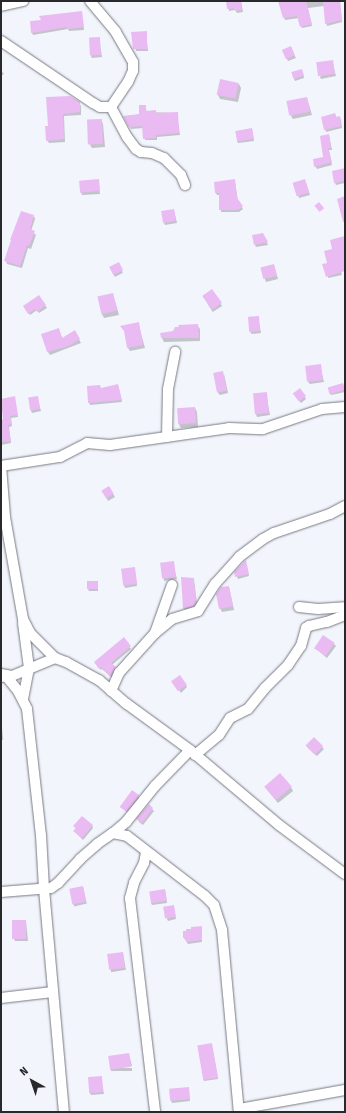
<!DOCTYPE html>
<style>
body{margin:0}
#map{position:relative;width:346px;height:1113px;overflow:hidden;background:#f3f5fd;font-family:"Fira Sans Condensed",sans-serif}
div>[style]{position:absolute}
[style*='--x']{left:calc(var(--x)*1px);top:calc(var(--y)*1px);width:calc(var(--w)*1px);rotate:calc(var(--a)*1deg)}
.shadow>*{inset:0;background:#0003;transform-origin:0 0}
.building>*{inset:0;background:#eabbf3;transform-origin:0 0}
.roads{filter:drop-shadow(0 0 1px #777980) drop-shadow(0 0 1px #777980)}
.street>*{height:10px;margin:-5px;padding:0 5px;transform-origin:5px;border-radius:5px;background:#fff}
span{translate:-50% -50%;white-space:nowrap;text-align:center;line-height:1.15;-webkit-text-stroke:4px #f3f5fd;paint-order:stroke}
.frame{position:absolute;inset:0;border:2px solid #29292c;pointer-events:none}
.north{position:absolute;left:12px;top:1061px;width:40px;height:40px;-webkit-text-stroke:3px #f3f5fd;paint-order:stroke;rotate:320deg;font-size:11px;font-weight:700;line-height:16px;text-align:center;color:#29292c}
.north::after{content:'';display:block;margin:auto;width:14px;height:18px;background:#29292c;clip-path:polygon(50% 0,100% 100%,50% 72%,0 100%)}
</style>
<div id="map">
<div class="shadow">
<div style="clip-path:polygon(227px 1px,241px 1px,243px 12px,237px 13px,235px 10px,229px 11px)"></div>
<div style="clip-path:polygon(279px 1px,340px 1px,342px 22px,327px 26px,324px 6px,308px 8px,312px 26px,302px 28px,299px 18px,285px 20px)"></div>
<div style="clip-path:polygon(81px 12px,84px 30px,69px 31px,68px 29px,33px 35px,32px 33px,42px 20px)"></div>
<div style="clip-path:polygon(146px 32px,148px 51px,136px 51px,133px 33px)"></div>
<div style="clip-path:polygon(99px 38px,102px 57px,92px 58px,91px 56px)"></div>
<div style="clip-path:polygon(290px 47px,296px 58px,288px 61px,283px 51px)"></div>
<div style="clip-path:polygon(332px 61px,336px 76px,321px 79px,320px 77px)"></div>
<div style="clip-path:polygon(1px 70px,4px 74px,1px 76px)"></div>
<div style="clip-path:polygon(303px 73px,304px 78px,295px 81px,294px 79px)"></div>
<div style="clip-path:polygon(239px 84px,241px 88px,238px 102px,220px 99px,218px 95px)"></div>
<div style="clip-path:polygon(47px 98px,79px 103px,81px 106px,81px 115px,64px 116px,65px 142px,49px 143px,47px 140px,49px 127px)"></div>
<div style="clip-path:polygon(307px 98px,312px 115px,293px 119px,291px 116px)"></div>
<div style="clip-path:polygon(145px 106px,147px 112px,177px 113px,180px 135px,157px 137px,157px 140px,145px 140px,144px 128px,131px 129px,125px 116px,140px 115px)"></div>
<div style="clip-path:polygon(335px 114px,337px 118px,340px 117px,341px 120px,342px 128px,326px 132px,322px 118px)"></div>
<div style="clip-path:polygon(101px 120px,103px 124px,105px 147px,92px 148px,90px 145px)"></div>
<div style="clip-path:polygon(252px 129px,254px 141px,238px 143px,237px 141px)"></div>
<div style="clip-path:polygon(329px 135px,332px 150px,329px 150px,332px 165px,317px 169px,315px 166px,324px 158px)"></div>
<div style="clip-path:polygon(345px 169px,345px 183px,336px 185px,335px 183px)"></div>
<div style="clip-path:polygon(98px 180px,100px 194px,82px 195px,81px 192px)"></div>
<div style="clip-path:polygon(235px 182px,238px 201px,243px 209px,239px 212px,221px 212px,220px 195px,217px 195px,216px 193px,215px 183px)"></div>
<div style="clip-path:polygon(306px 183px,310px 195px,299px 198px,298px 195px)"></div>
<div style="clip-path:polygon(174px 210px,177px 223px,165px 225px,164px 223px)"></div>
<div style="clip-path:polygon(34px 216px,35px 219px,31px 231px,36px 235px,31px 249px,28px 248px,22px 268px,7px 264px,6px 261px)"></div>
<div style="clip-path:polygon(263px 234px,268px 245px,256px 247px,255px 245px)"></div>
<div style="clip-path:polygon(345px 236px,345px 250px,336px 254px,342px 275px,328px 278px,328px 263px,333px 250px)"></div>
<div style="left:118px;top:263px;width:11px;height:9px;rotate:63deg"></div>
<div style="clip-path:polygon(274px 265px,278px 279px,266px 282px,261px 268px)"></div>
<div style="left:212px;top:290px;width:19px;height:11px;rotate:58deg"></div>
<div style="clip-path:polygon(113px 294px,119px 315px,104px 318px,102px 314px)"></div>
<div style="clip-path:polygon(39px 296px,47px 308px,39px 313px,37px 310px,30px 315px,24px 306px)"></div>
<div style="clip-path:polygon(258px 317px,261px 333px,252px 334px,250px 332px)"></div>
<div style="clip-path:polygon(138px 323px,145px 348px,130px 351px,128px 348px)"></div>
<div style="clip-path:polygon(197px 325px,200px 329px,200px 341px,164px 342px,162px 338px,180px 328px)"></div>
<div style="clip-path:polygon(58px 329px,63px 339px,75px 332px,81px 343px,50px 355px,48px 352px)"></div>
<div style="clip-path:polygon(320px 365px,324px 382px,310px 384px,308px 382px)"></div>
<div style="clip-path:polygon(224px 374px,228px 393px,220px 395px,218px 393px)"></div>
<div style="clip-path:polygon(343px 384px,345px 392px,331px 395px,330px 393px)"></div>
<div style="clip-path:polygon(118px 385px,122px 402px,90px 405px,89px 402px,101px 389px)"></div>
<div style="clip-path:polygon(266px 393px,270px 415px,257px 417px,256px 414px)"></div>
<div style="clip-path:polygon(295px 396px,305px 397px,306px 399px,301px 403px)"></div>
<div style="clip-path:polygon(14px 398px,18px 417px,11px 418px,12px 426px,9px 427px,11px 443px,1px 445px,1px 421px,4px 420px,1px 400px)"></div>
<div style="clip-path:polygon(38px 400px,41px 411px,32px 413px,31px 411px)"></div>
<div style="clip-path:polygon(195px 408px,197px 412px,198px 427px,181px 428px,179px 425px)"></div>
<div style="clip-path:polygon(109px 487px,115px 497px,108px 501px,103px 491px)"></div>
<div style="clip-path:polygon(173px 563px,177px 579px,164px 581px,161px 564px)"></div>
<div style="clip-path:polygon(246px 564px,249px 576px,238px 579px,235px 572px)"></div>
<div style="clip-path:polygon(134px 568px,137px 586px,125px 588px,124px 585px)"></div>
<div style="clip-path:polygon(194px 579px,197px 604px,195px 608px,185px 611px,184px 608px)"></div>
<div style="clip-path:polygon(98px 582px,98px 591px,89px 591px,88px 589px)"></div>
<div style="clip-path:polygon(229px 587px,234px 610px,222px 612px,220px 608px)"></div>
<div style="clip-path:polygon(123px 639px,131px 649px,112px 665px,116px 670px,112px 678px,102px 669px,101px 670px,96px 664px)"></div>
<div style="clip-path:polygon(334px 644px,336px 646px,327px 658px,315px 648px)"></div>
<div style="clip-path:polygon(174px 683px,186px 685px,187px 687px,181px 693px)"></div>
<div style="clip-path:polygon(1px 714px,3px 740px,1px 740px)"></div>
<div style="clip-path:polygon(314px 739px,324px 749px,317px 756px,308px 748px)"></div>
<div style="clip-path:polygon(265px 787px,291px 787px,293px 791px,278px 803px)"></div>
<div style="left:132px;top:792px;width:10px;height:18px;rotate:37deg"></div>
<div style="clip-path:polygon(152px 809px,154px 811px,143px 825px,139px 822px,138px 819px)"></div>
<div style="clip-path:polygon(92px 825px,93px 828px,83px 840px,74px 831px,76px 829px,74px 826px)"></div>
<div style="left:83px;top:887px;width:17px;height:13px;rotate:77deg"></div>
<div style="clip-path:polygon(165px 890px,167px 903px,152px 905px,151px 903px)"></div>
<div style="clip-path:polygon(174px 908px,176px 919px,168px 921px,167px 919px)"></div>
<div style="clip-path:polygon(26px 921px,28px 941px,15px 941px,14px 939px)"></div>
<div style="clip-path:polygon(201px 927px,202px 942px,188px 944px,184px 938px)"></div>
<div style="left:123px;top:953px;width:17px;height:15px;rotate:80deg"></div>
<div style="clip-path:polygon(212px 1046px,218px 1079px,204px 1081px,203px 1079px)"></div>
<div style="clip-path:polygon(129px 1054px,132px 1066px,110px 1068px)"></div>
<div style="left:132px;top:1068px;width:3px;height:21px;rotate:90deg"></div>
<div style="clip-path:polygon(101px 1077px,104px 1094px,91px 1095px,90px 1093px)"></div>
<div style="clip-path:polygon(188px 1088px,190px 1101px,172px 1103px,171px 1101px)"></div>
</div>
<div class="building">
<div style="clip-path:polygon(226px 1px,241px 1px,242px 10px,235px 11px,234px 8px,227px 9px)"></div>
<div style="clip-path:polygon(278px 1px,306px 1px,312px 24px,300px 27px,297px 16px,283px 18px)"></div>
<div style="clip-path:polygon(323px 1px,340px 1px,342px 20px,325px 24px)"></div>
<div style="clip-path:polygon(82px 11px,84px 27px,67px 29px,66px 27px,31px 33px,30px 21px,41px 20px,39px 16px)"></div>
<div style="clip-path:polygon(147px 31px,147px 49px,133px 49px,131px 32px)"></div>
<div style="left:100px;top:37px;width:18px;height:11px;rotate:87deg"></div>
<div style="left:291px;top:46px;width:10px;height:10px;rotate:66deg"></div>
<div style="left:333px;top:60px;width:14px;height:17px;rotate:82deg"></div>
<div style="left:302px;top:69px;width:7px;height:11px;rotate:74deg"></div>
<div style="left:220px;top:79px;width:19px;height:16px;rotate:12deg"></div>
<div style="clip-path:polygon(70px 96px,80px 102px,80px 112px,63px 114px,64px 139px,46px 141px,45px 126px,48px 126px,46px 97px)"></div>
<div style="left:307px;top:97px;width:15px;height:21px;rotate:79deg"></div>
<div style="clip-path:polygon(139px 105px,146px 105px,146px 111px,156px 110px,156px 113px,178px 112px,179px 133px,156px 135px,156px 138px,143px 139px,142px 126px,129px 127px,123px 116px,139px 114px)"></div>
<div style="clip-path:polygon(335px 113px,336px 117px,340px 116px,341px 126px,324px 130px,321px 117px)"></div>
<div style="left:102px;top:119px;width:25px;height:15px;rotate:88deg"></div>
<div style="left:252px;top:128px;width:11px;height:17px;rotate:80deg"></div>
<div style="clip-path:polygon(329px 134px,331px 148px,328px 148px,332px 162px,314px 167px,313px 159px,323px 157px,320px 136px)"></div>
<div style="clip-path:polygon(345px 168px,345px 181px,334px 183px,332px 171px)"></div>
<div style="left:99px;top:179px;width:12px;height:20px;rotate:85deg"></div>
<div style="clip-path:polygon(235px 179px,237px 198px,243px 206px,238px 210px,219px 210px,219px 193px,215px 193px,214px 182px)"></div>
<div style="left:305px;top:179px;width:14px;height:13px;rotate:73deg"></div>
<div style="clip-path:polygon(345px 196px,345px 222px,343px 222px,337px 199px)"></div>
<div style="left:319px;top:202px;width:8px;height:6px;rotate:50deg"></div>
<div style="left:174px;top:209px;width:12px;height:13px;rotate:81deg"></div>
<div style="clip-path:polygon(21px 211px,34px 215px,30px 229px,35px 231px,29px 246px,27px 245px,20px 266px,4px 261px,11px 240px,10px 240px)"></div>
<div style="clip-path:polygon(263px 233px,268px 242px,254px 245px,252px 235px)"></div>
<div style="clip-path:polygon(345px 236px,345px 271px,326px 277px,322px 264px,327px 263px,324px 251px,332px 249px,330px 240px)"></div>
<div style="left:119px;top:262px;width:9px;height:11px;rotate:63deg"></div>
<div style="left:274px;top:264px;width:12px;height:14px;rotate:76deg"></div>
<div style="left:212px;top:289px;width:17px;height:12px;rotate:54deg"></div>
<div style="left:113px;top:293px;width:18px;height:16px;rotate:77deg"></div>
<div style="clip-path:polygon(39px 295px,46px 305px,37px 312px,35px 309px,28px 314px,23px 306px)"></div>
<div style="left:259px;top:316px;width:15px;height:11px;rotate:86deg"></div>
<div style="clip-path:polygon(139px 322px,143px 345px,127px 348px,124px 331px,120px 326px)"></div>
<div style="clip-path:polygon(198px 324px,199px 338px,161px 338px,160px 333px,173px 331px,175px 327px,179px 327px,178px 325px)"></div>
<div style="clip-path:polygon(59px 328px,62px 338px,75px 330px,80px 339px,69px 346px,47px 352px,41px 334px)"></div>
<div style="left:321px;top:364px;width:16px;height:16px;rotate:83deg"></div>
<div style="left:223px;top:371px;width:20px;height:10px;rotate:79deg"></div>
<div style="left:343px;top:383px;width:7px;height:16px;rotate:74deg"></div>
<div style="clip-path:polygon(118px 384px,122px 400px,88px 403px,87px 386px,100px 385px,101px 388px)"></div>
<div style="left:300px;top:388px;width:10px;height:9px;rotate:53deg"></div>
<div style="left:267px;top:392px;width:21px;height:14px;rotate:85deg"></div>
<div style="clip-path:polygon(15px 396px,18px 415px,10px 416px,12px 424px,8px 425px,11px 441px,1px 442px,1px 420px,3px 419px,1px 399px)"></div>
<div style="left:38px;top:396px;width:13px;height:10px;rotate:81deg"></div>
<div style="left:195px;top:407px;width:16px;height:18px;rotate:86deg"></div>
<div style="left:109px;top:486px;width:9px;height:9px;rotate:58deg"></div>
<div style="clip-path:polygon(246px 560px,249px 574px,235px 577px,234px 572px)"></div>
<div style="left:174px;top:561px;width:16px;height:14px;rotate:83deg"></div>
<div style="left:135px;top:567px;width:17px;height:14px;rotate:83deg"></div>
<div style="clip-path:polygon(181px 577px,194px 578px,194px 588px,195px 588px,196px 602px,194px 606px,183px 609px)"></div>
<div style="left:87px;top:581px;width:11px;height:8px"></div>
<div style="clip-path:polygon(229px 586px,233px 606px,219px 609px,216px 594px,221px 587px)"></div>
<div style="left:323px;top:635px;width:14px;height:16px;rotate:34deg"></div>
<div style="clip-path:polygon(124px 637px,131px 646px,111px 663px,116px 667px,110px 676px,101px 667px,99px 669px,94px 662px)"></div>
<div style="left:180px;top:675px;width:12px;height:11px;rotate:55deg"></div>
<div style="left:314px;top:737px;width:13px;height:12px;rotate:45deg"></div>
<div style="left:280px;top:773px;width:18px;height:21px;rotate:49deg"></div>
<div style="left:132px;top:790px;width:9px;height:21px;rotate:36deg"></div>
<div style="clip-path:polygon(149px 804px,153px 808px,142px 823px,136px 819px)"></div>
<div style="clip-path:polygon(82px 816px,93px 825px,82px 838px,73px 831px,76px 828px,73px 826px)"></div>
<div style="left:83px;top:886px;width:16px;height:14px;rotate:79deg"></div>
<div style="left:165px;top:889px;width:12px;height:16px;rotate:81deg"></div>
<div style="left:174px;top:905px;width:12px;height:11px;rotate:81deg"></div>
<div style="left:12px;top:920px;width:14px;height:19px"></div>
<div style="clip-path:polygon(202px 926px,202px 940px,186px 942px,186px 938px,183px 938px,183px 931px,186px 931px,186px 929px,191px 929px,191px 927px)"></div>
<div style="left:123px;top:952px;width:16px;height:16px;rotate:83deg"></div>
<div style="left:212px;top:1043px;width:35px;height:15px;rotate:80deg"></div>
<div style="left:129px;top:1053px;width:14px;height:21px;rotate:82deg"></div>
<div style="left:102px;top:1076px;width:16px;height:14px;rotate:86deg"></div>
<div style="left:189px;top:1087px;width:12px;height:20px;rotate:85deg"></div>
</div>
<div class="roads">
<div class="street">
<div style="--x:1;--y:6;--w:23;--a:-13"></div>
<div style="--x:1;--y:41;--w:111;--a:34"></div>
<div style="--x:93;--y:103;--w:8;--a:30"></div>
<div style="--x:100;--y:107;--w:11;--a:0"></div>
<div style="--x:111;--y:107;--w:30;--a:-56"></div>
<div style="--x:128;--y:82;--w:12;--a:-66"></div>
<div style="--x:133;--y:71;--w:9;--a:-90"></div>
<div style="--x:133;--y:62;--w:34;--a:-120"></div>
<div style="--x:116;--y:32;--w:40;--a:-130"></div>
<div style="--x:111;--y:107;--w:34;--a:62"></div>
<div style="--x:127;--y:137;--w:15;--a:53"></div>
<div style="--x:136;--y:149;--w:6;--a:31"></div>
<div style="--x:141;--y:152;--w:11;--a:5"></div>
<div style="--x:152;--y:153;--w:13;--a:23"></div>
<div style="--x:164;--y:158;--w:24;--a:45"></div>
<div style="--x:181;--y:175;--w:11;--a:68"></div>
<div style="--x:167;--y:437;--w:48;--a:-88.8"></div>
<div style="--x:168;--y:389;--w:38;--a:-79"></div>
<div style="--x:1;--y:466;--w:60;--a:-8.7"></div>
<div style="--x:60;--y:457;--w:30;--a:-27"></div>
<div style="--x:87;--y:443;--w:23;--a:5"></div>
<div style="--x:110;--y:445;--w:120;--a:-8.1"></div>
<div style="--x:229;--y:428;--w:34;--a:2"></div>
<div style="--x:263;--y:429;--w:62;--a:-18.7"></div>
<div style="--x:322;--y:409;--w:23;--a:-5"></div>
<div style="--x:1;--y:466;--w:51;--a:85.5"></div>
<div style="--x:5;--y:517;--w:104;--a:80"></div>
<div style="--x:23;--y:619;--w:16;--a:63"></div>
<div style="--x:30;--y:633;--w:35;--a:45"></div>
<div style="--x:299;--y:607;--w:19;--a:6"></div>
<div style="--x:318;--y:609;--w:27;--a:-4"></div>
<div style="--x:155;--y:633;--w:22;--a:-39"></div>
<div style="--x:172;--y:619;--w:27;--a:-17"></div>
<div style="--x:198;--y:611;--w:32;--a:-58"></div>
<div style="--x:215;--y:584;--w:36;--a:-48"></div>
<div style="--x:239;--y:557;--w:30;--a:-37"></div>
<div style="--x:263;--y:539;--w:13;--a:-29"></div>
<div style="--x:274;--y:533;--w:59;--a:-18.7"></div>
<div style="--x:330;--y:514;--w:17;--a:-28"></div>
<div style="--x:1;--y:674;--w:11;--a:10"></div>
<div style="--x:12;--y:676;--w:47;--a:-22.7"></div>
<div style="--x:55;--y:658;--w:12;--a:20"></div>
<div style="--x:66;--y:662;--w:38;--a:29"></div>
<div style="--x:99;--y:680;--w:37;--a:41"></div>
<div style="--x:127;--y:704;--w:78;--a:36.1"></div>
<div style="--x:190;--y:750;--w:116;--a:40.1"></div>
<div style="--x:279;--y:825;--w:82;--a:36.6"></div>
<div style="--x:1;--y:677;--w:5;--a:-11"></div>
<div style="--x:6;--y:676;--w:19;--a:51"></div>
<div style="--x:18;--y:691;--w:20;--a:63"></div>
<div style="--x:27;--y:709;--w:127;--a:83.7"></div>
<div style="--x:41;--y:835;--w:54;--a:86.8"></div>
<div style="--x:44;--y:889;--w:224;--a:84.9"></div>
<div style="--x:111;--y:691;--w:20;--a:-66"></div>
<div style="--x:119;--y:673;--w:54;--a:-48"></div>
<div style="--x:155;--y:633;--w:51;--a:-70.5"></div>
<div style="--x:23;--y:699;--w:32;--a:-79"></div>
<div style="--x:29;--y:668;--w:45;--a:-97.6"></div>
<div style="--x:195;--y:755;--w:31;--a:-40"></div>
<div style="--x:219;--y:735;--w:20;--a:-57"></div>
<div style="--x:230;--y:718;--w:20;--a:-27"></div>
<div style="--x:248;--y:709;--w:27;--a:-51"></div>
<div style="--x:265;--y:688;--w:33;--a:-45"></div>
<div style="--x:288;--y:665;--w:23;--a:-56"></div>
<div style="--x:301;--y:646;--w:19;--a:-74"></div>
<div style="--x:306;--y:628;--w:4;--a:-34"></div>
<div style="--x:309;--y:626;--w:18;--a:-13"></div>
<div style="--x:327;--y:622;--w:19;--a:-21"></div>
<div style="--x:113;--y:833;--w:17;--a:-40"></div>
<div style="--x:126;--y:822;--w:46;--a:-51.1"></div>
<div style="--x:155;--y:786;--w:50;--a:-45.8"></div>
<div style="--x:146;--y:852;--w:11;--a:100"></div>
<div style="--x:144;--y:863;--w:22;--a:117"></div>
<div style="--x:134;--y:883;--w:16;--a:105"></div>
<div style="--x:130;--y:898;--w:215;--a:83.3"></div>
<div style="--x:1;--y:892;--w:50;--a:-4.6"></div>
<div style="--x:51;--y:888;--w:9;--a:-36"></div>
<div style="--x:58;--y:883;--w:33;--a:-47"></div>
<div style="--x:80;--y:859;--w:23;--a:-41"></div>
<div style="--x:97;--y:844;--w:19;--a:-35"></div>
<div style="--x:113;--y:833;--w:14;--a:12"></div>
<div style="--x:127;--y:836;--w:98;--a:37.6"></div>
<div style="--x:205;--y:896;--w:13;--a:45"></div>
<div style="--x:214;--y:905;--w:26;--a:72"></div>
<div style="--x:222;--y:930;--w:183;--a:84.7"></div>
<div style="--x:1;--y:998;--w:52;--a:-6.6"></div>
<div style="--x:239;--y:1109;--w:108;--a:-10.2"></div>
</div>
</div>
<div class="frame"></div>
<div class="north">N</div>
</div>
